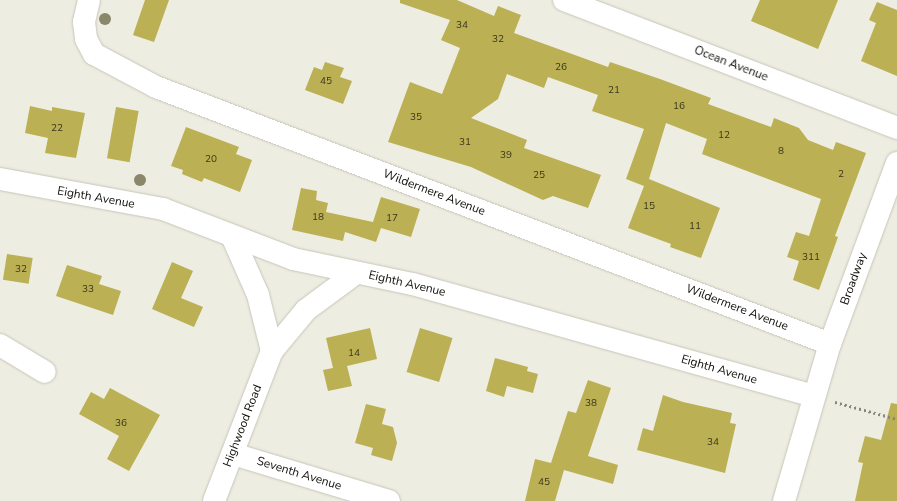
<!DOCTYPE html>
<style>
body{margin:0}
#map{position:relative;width:897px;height:501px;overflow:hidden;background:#eeede1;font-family:"Nunito Sans",sans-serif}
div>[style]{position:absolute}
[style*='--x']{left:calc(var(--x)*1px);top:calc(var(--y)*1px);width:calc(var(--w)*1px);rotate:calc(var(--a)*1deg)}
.building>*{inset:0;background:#bbb053;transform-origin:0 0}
.path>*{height:2.5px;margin-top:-1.25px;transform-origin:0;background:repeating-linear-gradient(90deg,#88877e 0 2px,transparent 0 5px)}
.roads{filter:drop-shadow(0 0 1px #c6c5b9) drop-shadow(0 0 1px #c6c5b9)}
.minor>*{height:22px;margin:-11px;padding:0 11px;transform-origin:11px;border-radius:11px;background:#fff}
.tertiary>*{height:22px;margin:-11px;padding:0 11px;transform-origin:11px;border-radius:11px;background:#fff}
.trees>*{width:12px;height:12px;margin:-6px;border-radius:50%;background:#8a876b}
span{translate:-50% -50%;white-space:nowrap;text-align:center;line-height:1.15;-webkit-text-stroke:3.5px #fff;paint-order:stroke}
.number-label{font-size:10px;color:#3a361c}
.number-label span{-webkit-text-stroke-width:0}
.street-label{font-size:12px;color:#0f0e0a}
</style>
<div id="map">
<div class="building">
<div style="clip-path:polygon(145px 0,169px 0,154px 42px,133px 35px)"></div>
<div style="clip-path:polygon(400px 0,457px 0,494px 16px,498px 6px,521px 15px,514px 33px,608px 67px,610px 62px,660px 79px,711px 98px,708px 104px,771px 127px,774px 118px,799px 128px,808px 140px,833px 150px,836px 142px,866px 153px,835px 236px,838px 237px,819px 290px,793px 280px,799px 261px,787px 257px,796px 232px,809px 236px,821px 199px,702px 154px,707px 139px,666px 123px,649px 179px,720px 208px,701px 258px,670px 247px,671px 244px,628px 228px,644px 186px,626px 179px,644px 129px,592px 111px,598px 95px,548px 77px,544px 88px,507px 74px,498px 99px,471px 118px,527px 140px,524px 148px,601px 175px,588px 208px,553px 196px,543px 200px,471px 167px,388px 142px,410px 82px,442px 94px,460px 48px,441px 40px,450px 20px,400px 3px)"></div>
<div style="clip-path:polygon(760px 0,838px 0,818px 49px,751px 21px)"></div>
<div style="clip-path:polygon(877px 2px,897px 10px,897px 76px,861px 61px,876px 23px,869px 20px)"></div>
<div style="clip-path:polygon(325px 62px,344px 68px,340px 77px,352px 81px,343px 104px,305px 90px,314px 67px,322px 70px)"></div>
<div style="clip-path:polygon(30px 106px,52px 111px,52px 107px,85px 113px,76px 158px,45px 153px,48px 138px,25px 133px)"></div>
<div style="left:116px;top:107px;width:23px;height:52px;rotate:10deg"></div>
<div style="clip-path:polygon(186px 127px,239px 147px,236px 154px,252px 160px,240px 192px,204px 178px,202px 182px,182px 174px,183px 170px,171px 166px)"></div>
<div style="clip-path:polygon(301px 188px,317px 191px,316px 200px,328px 203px,326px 212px,373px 222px,381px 197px,420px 209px,411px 237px,381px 228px,376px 242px,345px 232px,343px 241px,292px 230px)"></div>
<div style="left:7px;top:254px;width:26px;height:26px;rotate:9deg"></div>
<div style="clip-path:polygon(172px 262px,193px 271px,181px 298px,203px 307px,194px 327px,152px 309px)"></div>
<div style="clip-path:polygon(67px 265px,102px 276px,99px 284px,121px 291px,113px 315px,56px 296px)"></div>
<div style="clip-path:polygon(370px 328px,377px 359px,347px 366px,352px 386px,328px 391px,323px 370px,333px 368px,326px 338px)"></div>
<div style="left:420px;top:328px;width:34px;height:46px;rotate:17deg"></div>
<div style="clip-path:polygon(495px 358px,528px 367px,527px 371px,538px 374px,533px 393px,507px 386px,504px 397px,486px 391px)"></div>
<div style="clip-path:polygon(588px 380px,611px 388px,588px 456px,618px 465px,613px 484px,564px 470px,555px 501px,525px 501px,535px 459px,551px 463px,568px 411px,576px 413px)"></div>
<div style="clip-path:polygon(110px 388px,160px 415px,129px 471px,107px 459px,119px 436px,79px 414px,91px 392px,104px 399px)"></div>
<div style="clip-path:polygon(663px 395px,683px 402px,732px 413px,730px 423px,736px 424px,725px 473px,637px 450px,643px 428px,653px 431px)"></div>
<div style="clip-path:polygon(891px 403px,897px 404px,897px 501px,855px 501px,863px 463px,858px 462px,865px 436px,881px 440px)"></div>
<div style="clip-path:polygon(366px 404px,386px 409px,382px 424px,393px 427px,397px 443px,392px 461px,371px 455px,373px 448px,355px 443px)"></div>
</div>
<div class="path">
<div style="--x:835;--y:402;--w:64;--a:15.3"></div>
</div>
<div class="roads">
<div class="minor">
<div style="--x:89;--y:0;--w:23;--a:103"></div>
<div style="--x:84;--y:22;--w:17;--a:83"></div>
<div style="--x:86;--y:39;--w:17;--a:62"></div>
<div style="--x:94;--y:54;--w:70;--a:28"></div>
<div style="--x:156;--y:87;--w:721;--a:20.87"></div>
<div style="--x:564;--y:0;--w:357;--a:21"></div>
<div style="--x:0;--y:179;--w:166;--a:10.4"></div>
<div style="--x:163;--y:209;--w:139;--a:21"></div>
<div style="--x:293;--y:259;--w:123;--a:11.8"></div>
<div style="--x:413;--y:284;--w:415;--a:15.6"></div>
<div style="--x:232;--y:236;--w:64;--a:66.2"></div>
<div style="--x:258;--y:295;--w:58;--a:76"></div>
<div style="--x:0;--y:345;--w:52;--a:31"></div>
<div style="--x:233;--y:454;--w:163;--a:16.8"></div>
<div style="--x:214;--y:501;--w:161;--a:-68.9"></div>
<div style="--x:272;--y:351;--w:53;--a:-50.3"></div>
<div style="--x:306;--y:310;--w:62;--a:-36.5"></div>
</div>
<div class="tertiary">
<div style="--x:784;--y:501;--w:164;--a:-73.7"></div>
<div style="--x:830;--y:344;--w:193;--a:-69.7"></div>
</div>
</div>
<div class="trees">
<div style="left:105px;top:19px"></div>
<div style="left:140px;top:180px"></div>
</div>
<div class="number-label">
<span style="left:462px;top:26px">34</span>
<span style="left:498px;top:40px">32</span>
<span style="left:561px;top:68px">26</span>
<span style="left:326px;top:82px">45</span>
<span style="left:614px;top:91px">21</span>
<span style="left:679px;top:107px">16</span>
<span style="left:416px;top:118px">35</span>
<span style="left:57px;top:129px">22</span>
<span style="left:724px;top:136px">12</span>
<span style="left:465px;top:143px">31</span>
<span style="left:781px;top:152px">8</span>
<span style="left:506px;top:156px">39</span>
<span style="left:211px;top:160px">20</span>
<span style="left:841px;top:175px">2</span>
<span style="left:539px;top:176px">25</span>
<span style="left:649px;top:207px">15</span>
<span style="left:318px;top:218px">18</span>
<span style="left:392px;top:219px">17</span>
<span style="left:695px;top:227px">11</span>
<span style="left:811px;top:258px">311</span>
<span style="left:21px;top:270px">32</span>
<span style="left:88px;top:290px">33</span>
<span style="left:354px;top:354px">14</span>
<span style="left:591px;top:404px">38</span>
<span style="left:121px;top:424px">36</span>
<span style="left:713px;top:443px">34</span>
<span style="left:544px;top:483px">45</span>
</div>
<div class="street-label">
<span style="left:731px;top:64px;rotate:21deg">Ocean Avenue</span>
<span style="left:434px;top:193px;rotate:21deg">Wildermere Avenue</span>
<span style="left:96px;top:198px;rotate:10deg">Eighth Avenue</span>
<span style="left:854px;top:279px;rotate:-70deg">Broadway</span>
<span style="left:407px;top:284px;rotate:13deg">Eighth Avenue</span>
<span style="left:737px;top:308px;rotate:21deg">Wildermere Avenue</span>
<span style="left:719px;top:370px;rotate:16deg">Eighth Avenue</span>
<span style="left:243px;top:426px;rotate:-69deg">Highwood Road</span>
<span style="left:299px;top:474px;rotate:17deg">Seventh Avenue</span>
</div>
</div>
